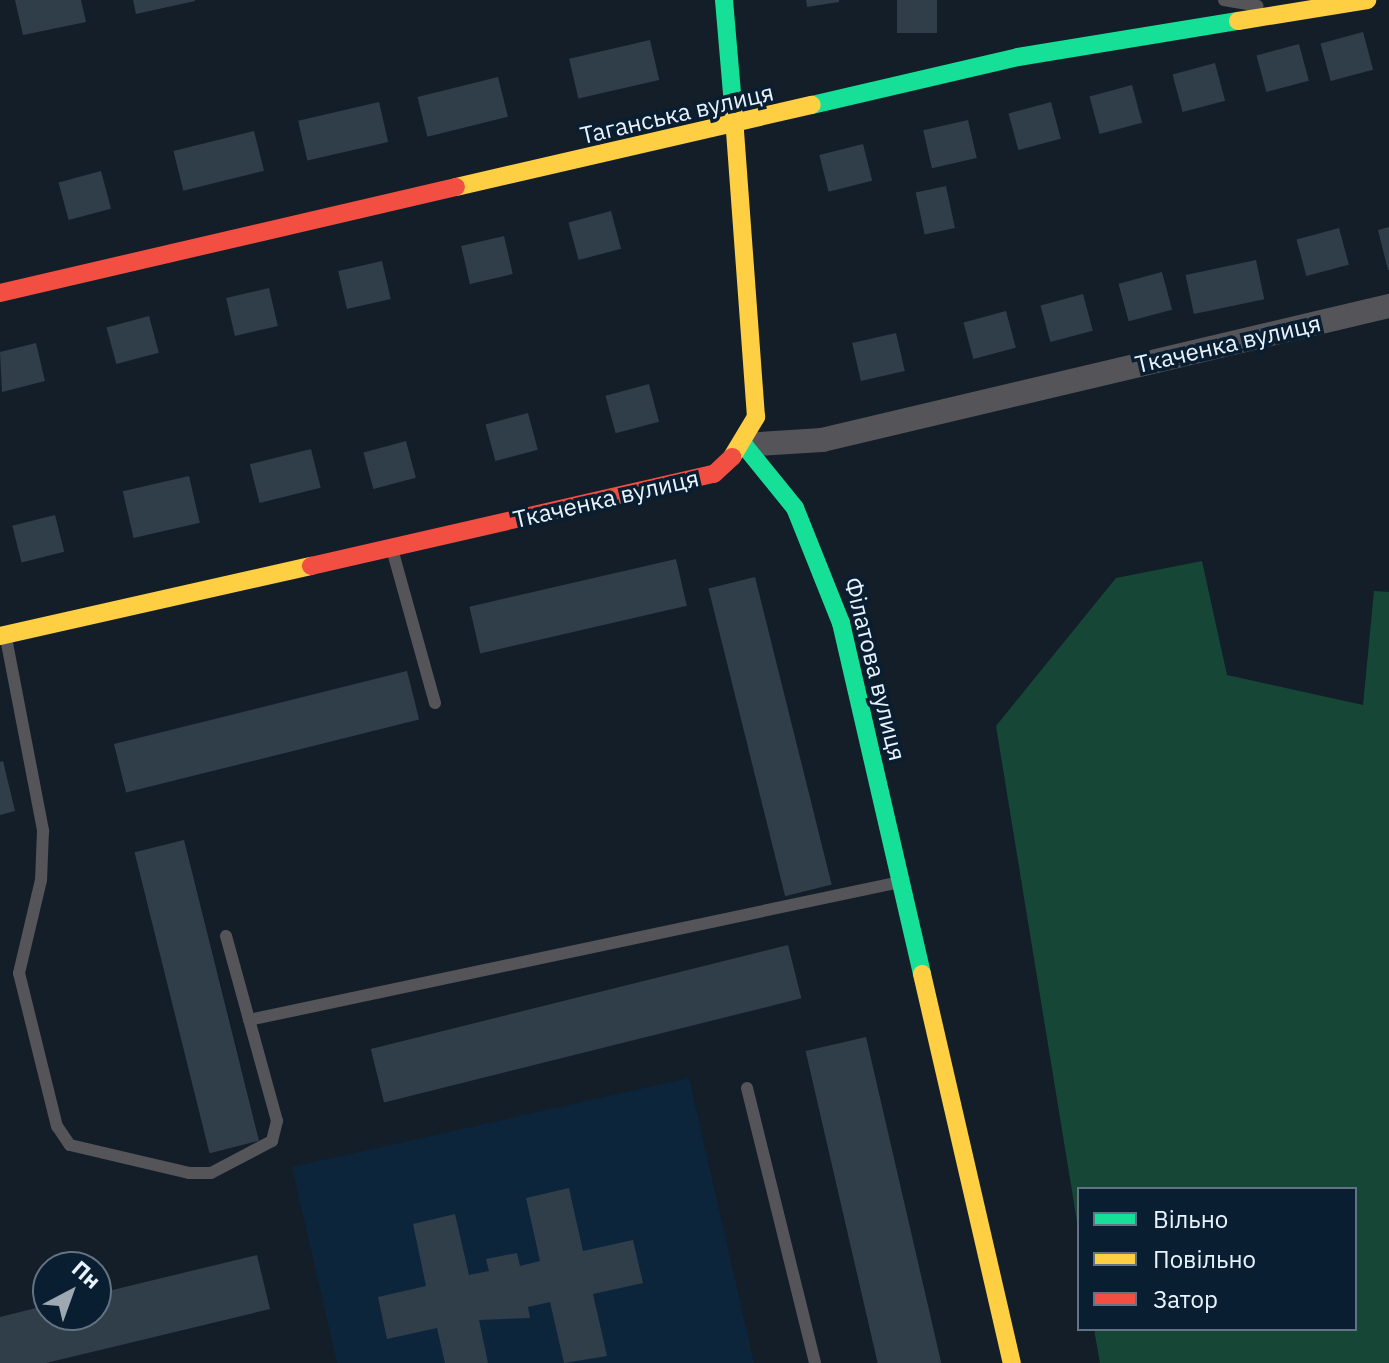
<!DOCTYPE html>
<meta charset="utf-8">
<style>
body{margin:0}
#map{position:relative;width:1389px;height:1363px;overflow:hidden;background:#131e28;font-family:"IBM Plex Sans",sans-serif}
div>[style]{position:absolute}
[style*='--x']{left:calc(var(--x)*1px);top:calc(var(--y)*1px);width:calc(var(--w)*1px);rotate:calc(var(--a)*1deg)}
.built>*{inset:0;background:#0c253b}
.forest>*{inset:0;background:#164736}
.building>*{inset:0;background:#303e4a;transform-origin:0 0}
.lane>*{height:12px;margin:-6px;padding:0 6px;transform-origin:6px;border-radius:6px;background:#545459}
.street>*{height:24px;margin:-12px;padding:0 12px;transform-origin:12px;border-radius:12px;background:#545459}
.fast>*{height:18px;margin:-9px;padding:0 9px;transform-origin:9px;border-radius:9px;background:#16e098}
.slow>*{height:18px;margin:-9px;padding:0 9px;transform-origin:9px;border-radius:9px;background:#ffcf43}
.jam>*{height:18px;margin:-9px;padding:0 9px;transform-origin:9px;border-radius:9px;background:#f24e42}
span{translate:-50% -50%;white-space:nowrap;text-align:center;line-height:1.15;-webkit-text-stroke:7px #0a1e31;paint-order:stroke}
.street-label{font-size:24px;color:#e9f3fe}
.legend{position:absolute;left:1077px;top:1187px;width:280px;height:144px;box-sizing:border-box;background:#0a1e31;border:2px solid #637383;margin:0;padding:10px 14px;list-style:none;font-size:24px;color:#e9f3fe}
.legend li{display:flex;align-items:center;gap:16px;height:40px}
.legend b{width:40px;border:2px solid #637383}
.north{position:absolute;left:32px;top:1251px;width:80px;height:80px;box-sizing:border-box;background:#0a1e31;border:2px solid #637383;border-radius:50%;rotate:41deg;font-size:22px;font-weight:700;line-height:32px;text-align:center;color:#e9f3fe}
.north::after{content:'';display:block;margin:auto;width:28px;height:36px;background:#9ea8b3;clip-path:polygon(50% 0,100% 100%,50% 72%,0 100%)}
</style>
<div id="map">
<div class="built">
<div style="clip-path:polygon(689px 1078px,754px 1363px,337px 1363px,292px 1167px)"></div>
</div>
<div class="forest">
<div style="clip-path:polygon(1202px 561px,1227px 675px,1363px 705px,1374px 591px,1389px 592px,1389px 1363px,1100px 1363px,1094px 1329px,1355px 1329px,1355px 1189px,1079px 1189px,1079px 1234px,996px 726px,1116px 578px)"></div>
</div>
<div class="building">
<div style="clip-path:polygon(15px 0,81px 0,86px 22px,23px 35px)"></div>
<div style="clip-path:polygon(133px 0,195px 0,195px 1px,136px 14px)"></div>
<div style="clip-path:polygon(806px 0,839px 0,839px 2px,807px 7px)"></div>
<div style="left:897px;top:0;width:40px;height:33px"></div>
<div style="left:1363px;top:32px;width:39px;height:44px;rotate:75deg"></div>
<div style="left:650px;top:40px;width:41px;height:83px;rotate:77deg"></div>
<div style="left:1299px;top:44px;width:38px;height:44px;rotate:75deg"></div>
<div style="left:1215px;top:63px;width:39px;height:44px;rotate:75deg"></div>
<div style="left:498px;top:77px;width:41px;height:83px;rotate:76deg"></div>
<div style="left:1132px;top:85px;width:39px;height:44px;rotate:75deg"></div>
<div style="left:379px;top:102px;width:41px;height:83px;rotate:77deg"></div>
<div style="left:1051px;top:102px;width:38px;height:44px;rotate:75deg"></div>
<div style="left:968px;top:120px;width:39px;height:46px;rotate:77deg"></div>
<div style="left:254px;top:131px;width:41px;height:83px;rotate:76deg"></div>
<div style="left:863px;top:144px;width:38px;height:45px;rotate:76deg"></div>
<div style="left:101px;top:171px;width:39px;height:44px;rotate:75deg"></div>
<div style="left:946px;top:186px;width:43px;height:31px;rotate:78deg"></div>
<div style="left:611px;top:211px;width:39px;height:44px;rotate:75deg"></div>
<div style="clip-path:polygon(1389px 227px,1389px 270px,1388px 270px,1378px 230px)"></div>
<div style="left:1339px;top:228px;width:38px;height:44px;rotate:75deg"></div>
<div style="left:504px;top:236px;width:39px;height:44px;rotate:77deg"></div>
<div style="left:1256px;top:260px;width:40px;height:72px;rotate:78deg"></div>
<div style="left:382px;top:261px;width:39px;height:45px;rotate:77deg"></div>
<div style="left:1162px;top:272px;width:39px;height:45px;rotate:75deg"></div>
<div style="left:269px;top:288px;width:39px;height:44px;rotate:77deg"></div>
<div style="left:1083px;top:294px;width:38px;height:44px;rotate:75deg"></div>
<div style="left:1006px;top:311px;width:38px;height:44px;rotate:75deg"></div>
<div style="left:149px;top:316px;width:38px;height:44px;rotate:75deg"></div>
<div style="left:896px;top:333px;width:39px;height:45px;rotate:77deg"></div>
<div style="clip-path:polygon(36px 343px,45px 381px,2px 392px,0 352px)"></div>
<div style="left:649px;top:384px;width:39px;height:45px;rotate:75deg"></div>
<div style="left:528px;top:413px;width:38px;height:44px;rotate:75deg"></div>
<div style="left:406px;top:441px;width:38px;height:44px;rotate:75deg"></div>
<div style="left:311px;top:449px;width:40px;height:63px;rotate:76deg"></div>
<div style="left:189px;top:476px;width:48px;height:68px;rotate:77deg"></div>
<div style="left:55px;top:515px;width:38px;height:44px;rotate:76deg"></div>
<div style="left:676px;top:559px;width:48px;height:212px;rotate:77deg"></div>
<div style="left:755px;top:577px;width:317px;height:48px;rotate:76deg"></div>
<div style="left:407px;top:671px;width:50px;height:302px;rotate:76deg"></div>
<div style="clip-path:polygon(3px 761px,15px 811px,0 815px,0 762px)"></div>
<div style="left:184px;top:840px;width:310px;height:51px;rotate:76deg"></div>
<div style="left:788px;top:945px;width:55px;height:430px;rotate:76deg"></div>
<div style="left:866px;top:1037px;width:335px;height:62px;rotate:77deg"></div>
<div style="clip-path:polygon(569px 1188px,583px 1251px,633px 1240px,643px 1283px,593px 1294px,607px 1356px,564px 1363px,550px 1302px,528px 1307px,530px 1318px,479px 1320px,488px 1363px,445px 1363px,437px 1328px,387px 1339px,378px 1297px,426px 1286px,413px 1224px,455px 1214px,469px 1275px,489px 1271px,486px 1259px,517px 1253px,520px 1266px,540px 1261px,526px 1198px)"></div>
<div style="clip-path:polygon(257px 1255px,270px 1309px,46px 1363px,0 1363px,0 1317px,48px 1305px,48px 1315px,96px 1315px,96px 1294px)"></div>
</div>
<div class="lane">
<div style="--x:1224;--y:0;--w:34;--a:10"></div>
<div style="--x:392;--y:549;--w:160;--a:74.4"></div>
<div style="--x:6;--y:638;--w:197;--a:79.1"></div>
<div style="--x:43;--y:831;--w:49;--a:92.3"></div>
<div style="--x:41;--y:880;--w:96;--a:103.3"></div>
<div style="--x:19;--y:973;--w:158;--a:76.1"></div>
<div style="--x:57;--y:1126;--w:23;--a:56"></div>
<div style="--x:70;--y:1145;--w:122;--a:13.2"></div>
<div style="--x:189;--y:1173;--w:22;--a:0"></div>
<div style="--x:211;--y:1173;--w:69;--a:-27.7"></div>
<div style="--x:272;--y:1141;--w:21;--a:-76"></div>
<div style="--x:277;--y:1121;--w:192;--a:-105.4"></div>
<div style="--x:249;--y:1020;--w:665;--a:-11.97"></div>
<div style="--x:747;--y:1088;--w:283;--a:76.1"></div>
</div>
<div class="street">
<div style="--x:744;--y:445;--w:78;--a:-3.7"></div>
<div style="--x:822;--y:440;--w:583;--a:-13.3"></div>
</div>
<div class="fast">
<div style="--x:724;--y:0;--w:106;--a:85.1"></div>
<div style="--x:812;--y:105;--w:212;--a:-13.1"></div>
<div style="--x:1018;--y:57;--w:223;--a:-9.3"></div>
<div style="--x:744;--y:445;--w:81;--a:51"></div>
<div style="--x:795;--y:508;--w:124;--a:68.2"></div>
<div style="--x:841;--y:623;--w:360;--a:77"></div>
</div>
<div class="slow">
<div style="--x:1238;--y:21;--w:131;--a:-9.2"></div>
<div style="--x:456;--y:187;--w:365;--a:-13"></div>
<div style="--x:732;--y:457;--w:47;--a:-59"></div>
<div style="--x:756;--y:417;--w:312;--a:-94.2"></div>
<div style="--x:0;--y:636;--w:319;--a:-12.7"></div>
<div style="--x:922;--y:974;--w:399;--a:77"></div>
</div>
<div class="jam">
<div style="--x:0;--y:293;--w:468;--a:-13.1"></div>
<div style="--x:311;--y:566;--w:413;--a:-12.9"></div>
<div style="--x:714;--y:474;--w:25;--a:-43"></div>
</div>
<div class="street-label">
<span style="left:677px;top:114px;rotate:-13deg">Таганська вулиця</span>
<span style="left:1228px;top:344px;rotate:-13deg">Ткаченка вулиця</span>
<span style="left:606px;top:499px;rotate:-13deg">Ткаченка вулиця</span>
<span style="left:875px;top:669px;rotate:76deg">Філатова вулиця</span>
</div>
<ul class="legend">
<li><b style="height:10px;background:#16e098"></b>Вільно</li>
<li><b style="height:10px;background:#ffcf43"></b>Повільно</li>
<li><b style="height:10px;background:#f24e42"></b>Затор</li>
</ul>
<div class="north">Пн</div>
</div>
